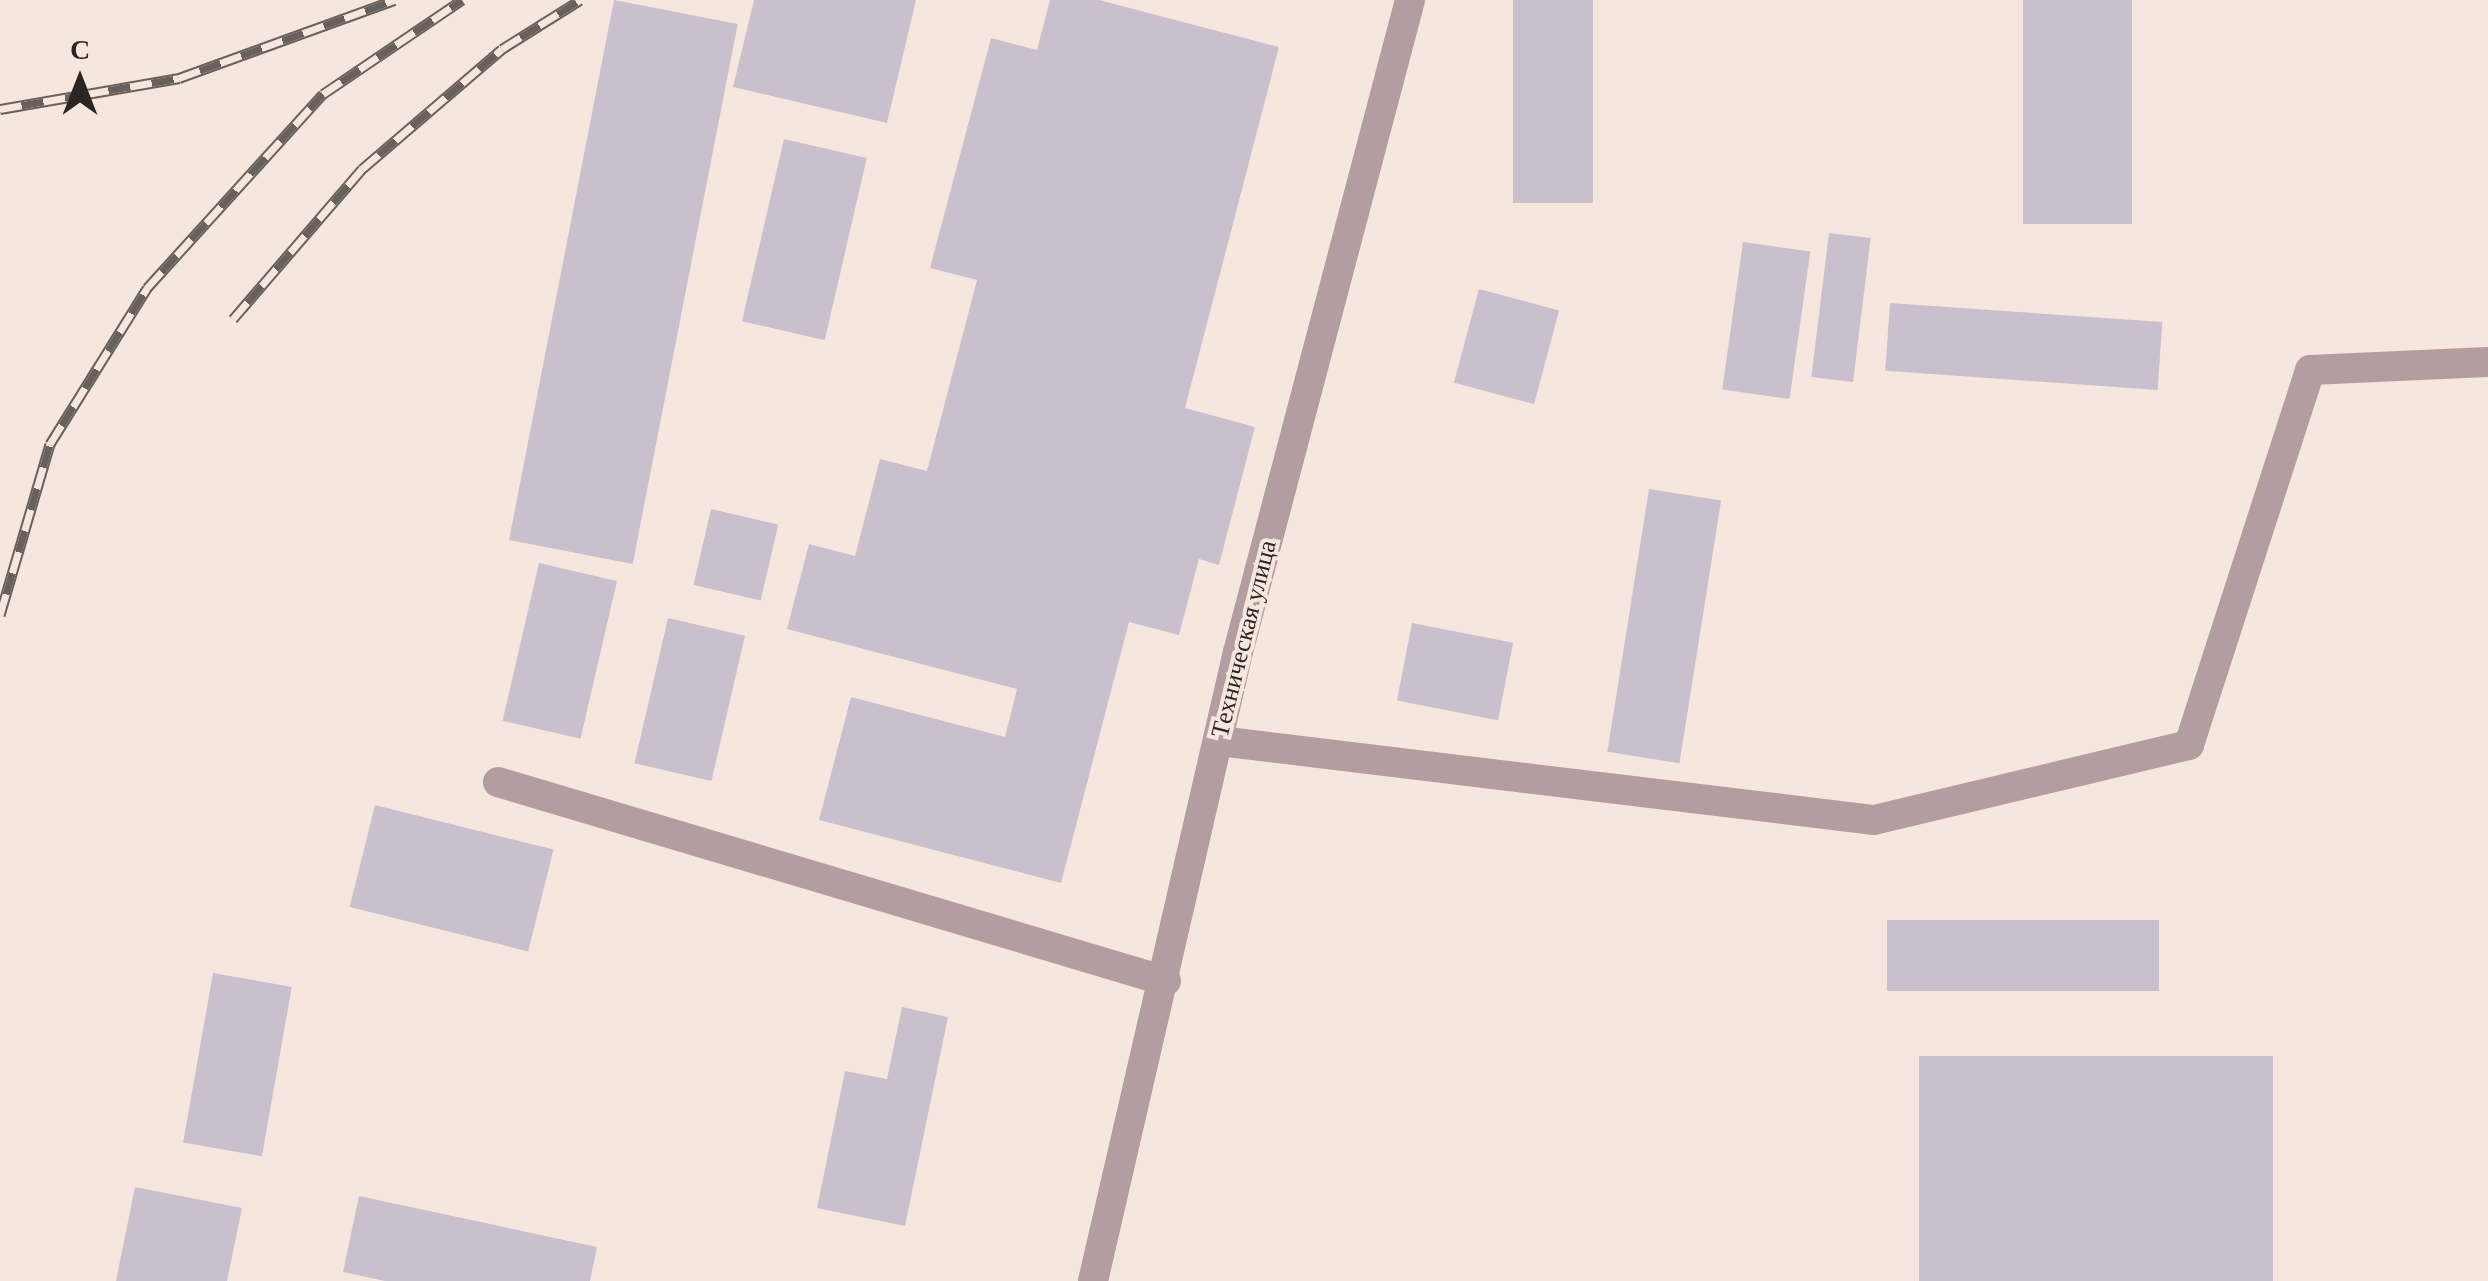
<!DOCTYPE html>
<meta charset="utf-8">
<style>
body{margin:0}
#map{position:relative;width:2488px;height:1281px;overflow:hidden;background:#f6e7de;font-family:Georgia,serif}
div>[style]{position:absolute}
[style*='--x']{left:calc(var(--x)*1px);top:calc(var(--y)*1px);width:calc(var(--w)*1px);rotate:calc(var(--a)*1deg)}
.building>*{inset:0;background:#cac0cd;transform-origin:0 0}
.minor>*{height:30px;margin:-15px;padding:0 15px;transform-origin:15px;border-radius:15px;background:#b39da0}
.rail>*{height:11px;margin-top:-5.5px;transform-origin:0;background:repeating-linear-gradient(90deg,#f6e7de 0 22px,#68605c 0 44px);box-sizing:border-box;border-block:2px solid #68605c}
span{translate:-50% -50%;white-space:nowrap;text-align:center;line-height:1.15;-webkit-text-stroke:8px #f6e7de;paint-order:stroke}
.street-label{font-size:25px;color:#2b2623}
.north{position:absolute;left:30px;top:30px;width:100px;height:100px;-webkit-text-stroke:8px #f6e7de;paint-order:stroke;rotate:0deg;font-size:28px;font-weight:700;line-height:40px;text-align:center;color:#2b2623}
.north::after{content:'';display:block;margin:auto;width:35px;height:45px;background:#2b2623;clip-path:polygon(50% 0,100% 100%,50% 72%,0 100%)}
</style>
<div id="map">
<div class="building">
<div style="left:614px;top:0;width:126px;height:550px;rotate:11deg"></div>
<div style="clip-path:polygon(754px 0,916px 0,887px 123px,733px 87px)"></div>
<div style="clip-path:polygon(1050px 0,1099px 0,1279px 47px,1185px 408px,1255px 427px,1219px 565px,1199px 559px,1179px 635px,1129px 622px,1061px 883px,819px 820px,851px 697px,1005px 737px,1017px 689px,787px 629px,809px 544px,855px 556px,880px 459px,927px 471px,977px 280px,930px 268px,991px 38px,1037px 50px)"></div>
<div style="left:1513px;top:0;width:80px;height:203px"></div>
<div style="left:2023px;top:0;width:109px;height:224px"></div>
<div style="left:784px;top:139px;width:85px;height:187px;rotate:13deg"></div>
<div style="left:1829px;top:233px;width:42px;height:145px;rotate:7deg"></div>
<div style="left:1743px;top:242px;width:68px;height:149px;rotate:8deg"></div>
<div style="left:1479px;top:289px;width:83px;height:97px;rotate:15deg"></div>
<div style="left:1890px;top:303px;width:273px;height:68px;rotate:4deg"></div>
<div style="left:1649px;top:489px;width:73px;height:266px;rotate:9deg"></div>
<div style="left:711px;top:509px;width:69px;height:78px;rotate:13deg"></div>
<div style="left:539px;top:563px;width:80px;height:162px;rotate:13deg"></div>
<div style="left:668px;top:618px;width:79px;height:149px;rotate:13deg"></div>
<div style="left:1412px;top:623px;width:103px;height:79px;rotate:11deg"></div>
<div style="left:375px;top:805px;width:184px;height:105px;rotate:14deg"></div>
<div style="left:1887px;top:920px;width:272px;height:71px"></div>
<div style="left:213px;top:973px;width:80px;height:172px;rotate:10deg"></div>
<div style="clip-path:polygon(902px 1007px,948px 1017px,905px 1226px,817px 1208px,845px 1071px,887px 1079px)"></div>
<div style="left:2273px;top:1056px;width:225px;height:354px;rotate:90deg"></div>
<div style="clip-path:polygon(135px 1187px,242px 1208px,227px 1281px,116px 1281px)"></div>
<div style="clip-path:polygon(359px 1196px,597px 1247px,590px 1281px,385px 1281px,343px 1272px)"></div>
</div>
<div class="minor">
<div style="--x:1219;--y:741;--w:660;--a:6.88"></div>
<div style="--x:1874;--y:820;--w:324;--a:-13.4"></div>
<div style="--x:2189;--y:745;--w:394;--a:-72.1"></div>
<div style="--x:2310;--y:370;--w:178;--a:-2.6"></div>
<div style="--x:498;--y:782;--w:697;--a:16.59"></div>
<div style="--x:1093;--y:1281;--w:645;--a:-77.02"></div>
<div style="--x:1238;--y:652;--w:674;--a:-75.22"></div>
</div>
<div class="rail">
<div style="--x:0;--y:109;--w:182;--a:-9.8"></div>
<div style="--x:179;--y:78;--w:229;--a:-19.9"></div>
<div style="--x:233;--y:319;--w:198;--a:-49.3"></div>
<div style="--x:362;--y:169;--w:184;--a:-40.6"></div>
<div style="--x:502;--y:49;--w:92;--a:-32.1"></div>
<div style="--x:0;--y:615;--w:178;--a:-73.7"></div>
<div style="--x:50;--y:444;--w:184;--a:-58.1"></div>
<div style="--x:147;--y:288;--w:262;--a:-47.8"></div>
<div style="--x:323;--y:94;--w:168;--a:-34.1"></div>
</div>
<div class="street-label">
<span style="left:1244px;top:639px;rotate:-76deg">Техническая улица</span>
</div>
<div class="north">С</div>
</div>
